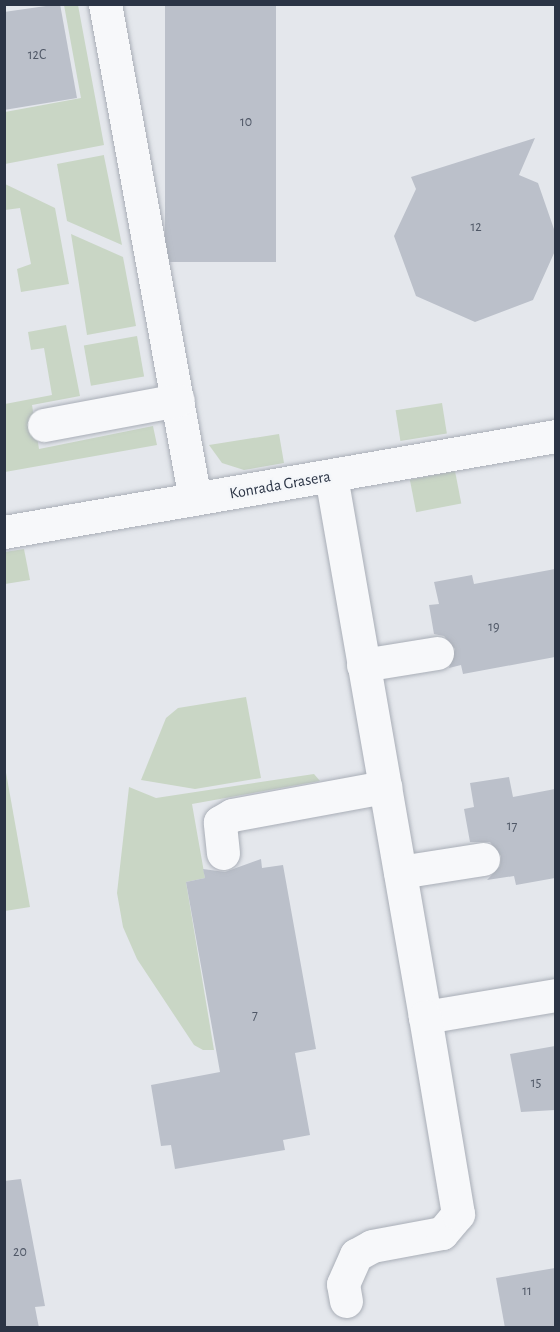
<!DOCTYPE html>
<style>
body{margin:0}
#map{position:relative;width:560px;height:1332px;overflow:hidden;background:#e4e7ec;font-family:"Alegreya Sans",sans-serif}
div>[style]{position:absolute}
[style*='--x']{left:calc(var(--x)*1px);top:calc(var(--y)*1px);width:calc(var(--w)*1px);rotate:calc(var(--a)*1deg)}
.green>*{inset:0;background:#c9d6c5;transform-origin:0 0}
.building>*{inset:0;background:#bbc0ca;transform-origin:0 0}
.roads{filter:drop-shadow(0 0 2px #a9aeb7) drop-shadow(0 0 2px #a9aeb7)}
.minor>*{height:33px;margin:-16.5px;padding:0 16.5px;transform-origin:16.5px;border-radius:16.5px;background:#f7f8fa}
span{translate:-50% -50%;white-space:nowrap;text-align:center;line-height:1.15;-webkit-text-stroke:4.5px #f4f6f9;paint-order:stroke}
.number-label{font-size:14px;color:#4f5766}
.number-label span{-webkit-text-stroke-width:0}
.street-label{font-size:16px;color:#2b3445}
.frame{position:absolute;inset:0;border:6px solid #2b3445;pointer-events:none}
</style>
<div id="map">
<div class="green">
<div style="clip-path:polygon(64px 5px,78px 5px,104px 145px,5px 164px,5px 112px,81px 98px)"></div>
<div style="clip-path:polygon(104px 155px,104px 156px,122px 245px,67px 221px,57px 164px)"></div>
<div style="clip-path:polygon(5px 184px,55px 208px,69px 284px,21px 292px,17px 269px,31px 264px,20px 208px,5px 210px)"></div>
<div style="clip-path:polygon(71px 234px,123px 257px,136px 326px,87px 335px)"></div>
<div style="clip-path:polygon(66px 325px,80px 396px,32px 405px,39px 449px,153px 426px,157px 445px,5px 472px,5px 404px,52px 395px,44px 348px,31px 350px,28px 332px)"></div>
<div style="left:137px;top:336px;width:41px;height:54px;rotate:80deg"></div>
<div style="left:442px;top:403px;width:31px;height:47px;rotate:81deg"></div>
<div style="clip-path:polygon(279px 434px,284px 463px,244px 470px,222px 463px,209px 445px)"></div>
<div style="left:455px;top:471px;width:33px;height:46px;rotate:79deg"></div>
<div style="clip-path:polygon(24px 549px,30px 580px,5px 584px,5px 552px)"></div>
<div style="clip-path:polygon(246px 697px,261px 778px,195px 789px,141px 780px,166px 718px,178px 708px)"></div>
<div style="clip-path:polygon(5px 767px,30px 907px,5px 911px,4px 911px)"></div>
<div style="clip-path:polygon(314px 774px,320px 781px,192px 804px,205px 878px,186px 882px,214px 1050px,203px 1050px,194px 1045px,137px 959px,123px 927px,117px 893px,129px 787px,156px 798px)"></div>
</div>
<div class="building">
<div style="clip-path:polygon(60px 4px,77px 98px,4px 110px,4px 12px)"></div>
<div style="left:165px;top:4px;width:111px;height:258px"></div>
<div style="clip-path:polygon(535px 138px,519px 175px,538px 183px,555px 232px,555px 251px,533px 300px,475px 322px,416px 296px,394px 236px,416px 189px,411px 177px)"></div>
<div style="clip-path:polygon(555px 569px,555px 657px,463px 674px,461px 665px,449px 668px,455px 649px,444px 636px,434px 634px,429px 605px,439px 604px,434px 582px,472px 575px,474px 584px)"></div>
<div style="clip-path:polygon(509px 777px,513px 797px,555px 789px,555px 878px,516px 885px,514px 876px,487px 880px,500px 866px,501px 856px,490px 842px,470px 842px,464px 809px,474px 807px,470px 783px)"></div>
<div style="clip-path:polygon(261px 859px,262px 868px,283px 865px,316px 1049px,295px 1053px,310px 1135px,283px 1140px,285px 1150px,175px 1169px,171px 1145px,161px 1146px,151px 1085px,220px 1072px,186px 882px,205px 878px,203px 869px,225px 872px)"></div>
<div style="clip-path:polygon(555px 1046px,555px 1110px,521px 1112px,510px 1054px)"></div>
<div style="clip-path:polygon(21px 1179px,45px 1306px,35px 1307px,39px 1328px,4px 1328px,4px 1181px)"></div>
<div style="clip-path:polygon(555px 1268px,555px 1328px,505px 1328px,496px 1278px)"></div>
</div>
<div class="roads">
<div class="minor">
<div style="--x:105;--y:4;--w:503;--a:79.7"></div>
<div style="--x:44;--y:425;--w:136;--a:-10.6"></div>
<div style="--x:331;--y:476;--w:549;--a:80.14"></div>
<div style="--x:425;--y:1017;--w:133;--a:-9.5"></div>
<div style="--x:4;--y:532;--w:560;--a:-9.87"></div>
<div style="--x:363;--y:665;--w:75;--a:-9.2"></div>
<div style="--x:223;--y:853;--w:31;--a:-96"></div>
<div style="--x:220;--y:822;--w:14;--a:-30"></div>
<div style="--x:232;--y:815;--w:156;--a:-10.4"></div>
<div style="--x:400;--y:872;--w:84;--a:-8.9"></div>
<div style="--x:346;--y:1301;--w:17;--a:-100"></div>
<div style="--x:343;--y:1284;--w:32;--a:-66"></div>
<div style="--x:356;--y:1255;--w:18;--a:-29"></div>
<div style="--x:372;--y:1246;--w:71;--a:-10.5"></div>
<div style="--x:442;--y:1233;--w:25;--a:-50"></div>
<div style="--x:458;--y:1214;--w:200;--a:-99.5"></div>
</div>
</div>
<div class="number-label">
<span style="left:37px;top:55px">12C</span>
<span style="left:246px;top:122px">10</span>
<span style="left:476px;top:227px">12</span>
<span style="left:494px;top:627px">19</span>
<span style="left:512px;top:826px">17</span>
<span style="left:255px;top:1015px">7</span>
<span style="left:536px;top:1083px">15</span>
<span style="left:20px;top:1252px">20</span>
<span style="left:527px;top:1291px">11</span>
</div>
<div class="street-label">
<span style="left:280px;top:485px;rotate:-10deg">Konrada Grasera</span>
</div>
<div class="frame"></div>
</div>
